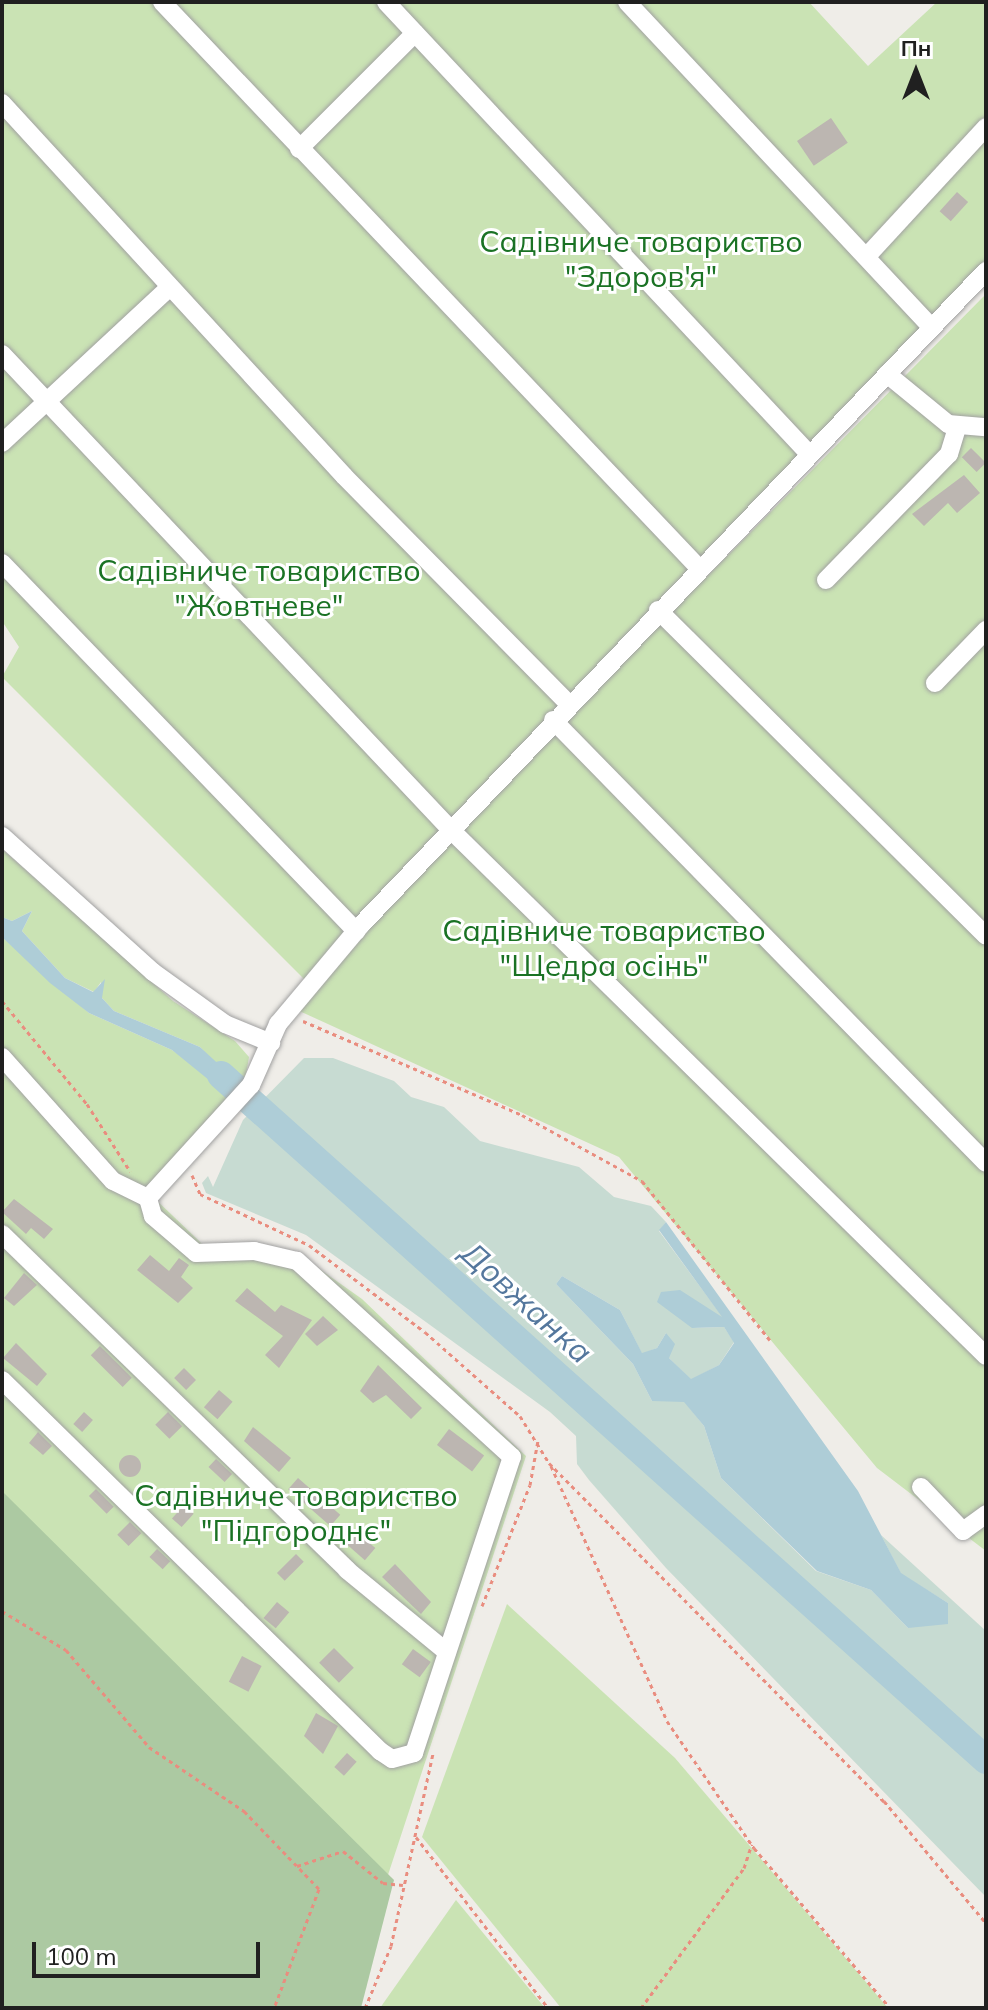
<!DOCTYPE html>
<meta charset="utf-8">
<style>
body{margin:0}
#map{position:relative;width:988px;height:2010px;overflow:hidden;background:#efede8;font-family:Mulish,sans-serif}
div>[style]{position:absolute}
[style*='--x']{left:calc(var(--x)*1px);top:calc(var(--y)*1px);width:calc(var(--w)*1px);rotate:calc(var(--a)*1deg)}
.grass>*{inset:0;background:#cae3b4}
.forest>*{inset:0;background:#acc9a2}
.wetland>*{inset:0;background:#c7dbd2}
.water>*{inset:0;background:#aecdd7}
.river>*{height:28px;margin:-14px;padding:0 14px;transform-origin:14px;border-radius:14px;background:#aecdd7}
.building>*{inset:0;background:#bcb6b1;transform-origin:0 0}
.round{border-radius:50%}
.path>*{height:3px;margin-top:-1.5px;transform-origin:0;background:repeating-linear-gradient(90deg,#e98d7f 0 4px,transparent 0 8px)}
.roads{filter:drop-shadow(0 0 2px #a1a1a1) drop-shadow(0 0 2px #a1a1a1)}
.minor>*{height:18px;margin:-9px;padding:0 9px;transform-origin:9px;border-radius:9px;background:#fff}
span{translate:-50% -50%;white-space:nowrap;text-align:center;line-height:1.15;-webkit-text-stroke:6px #fff;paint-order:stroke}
.park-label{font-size:30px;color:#1a7224}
.water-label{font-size:32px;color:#54779d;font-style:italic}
.frame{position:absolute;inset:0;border:4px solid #202020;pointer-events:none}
.north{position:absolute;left:876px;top:32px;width:80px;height:80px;-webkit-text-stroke:6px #fff;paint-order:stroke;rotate:0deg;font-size:22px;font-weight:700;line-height:32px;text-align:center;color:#202020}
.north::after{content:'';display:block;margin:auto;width:28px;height:36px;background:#202020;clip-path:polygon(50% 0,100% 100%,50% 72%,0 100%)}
.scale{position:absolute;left:32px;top:1942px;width:228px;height:36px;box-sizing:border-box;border:4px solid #202020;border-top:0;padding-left:10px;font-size:24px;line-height:28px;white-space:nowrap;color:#202020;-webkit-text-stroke:6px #fff;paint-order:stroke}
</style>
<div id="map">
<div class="grass">
<div style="clip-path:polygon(2px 2px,809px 2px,868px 66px,937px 2px,986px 2px,986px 265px,305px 980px,2px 677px,19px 647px,2px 621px)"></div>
<div style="clip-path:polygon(986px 294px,986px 1551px,877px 1468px,619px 1157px,295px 1009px,335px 953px)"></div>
<div style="clip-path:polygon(2px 849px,173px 1001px,235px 1041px,249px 1057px,245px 1080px,236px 1086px,200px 1047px,114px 1011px,102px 998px,101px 982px,94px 992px,65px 978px,22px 931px,32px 911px,12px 921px,2px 917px)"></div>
<div style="clip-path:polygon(2px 937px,89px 1013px,172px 1050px,233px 1091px,237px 1102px,151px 1195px,218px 1259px,304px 1258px,362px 1299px,526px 1456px,386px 1881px,2px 1504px)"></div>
<div style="clip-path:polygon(507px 1604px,675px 1758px,888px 2008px,561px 2008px,422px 1837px)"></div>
<div style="clip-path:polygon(456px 1900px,545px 2008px,380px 2008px)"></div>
</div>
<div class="forest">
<div style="clip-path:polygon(2px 1491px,394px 1880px,361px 2008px,2px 2008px)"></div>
</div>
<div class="wetland">
<div style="clip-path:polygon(304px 1058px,333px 1058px,394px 1081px,411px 1097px,444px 1107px,480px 1141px,579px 1167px,614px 1197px,651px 1206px,666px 1222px,659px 1231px,724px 1319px,692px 1328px,724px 1327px,734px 1342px,719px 1365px,691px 1380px,669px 1358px,666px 1333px,657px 1348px,642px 1354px,620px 1310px,562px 1276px,556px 1284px,633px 1364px,652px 1401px,684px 1401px,704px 1426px,721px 1478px,816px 1571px,871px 1590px,908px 1628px,948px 1603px,901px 1574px,881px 1535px,986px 1631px,986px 1897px,666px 1568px,589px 1480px,577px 1464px,576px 1436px,550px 1412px,306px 1235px,206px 1193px,202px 1183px,208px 1176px,213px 1187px,243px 1120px)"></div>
</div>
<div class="water">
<div style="clip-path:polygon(32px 911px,22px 931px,65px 978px,93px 992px,105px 979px,102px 998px,114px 1011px,200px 1047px,240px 1084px,220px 1089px,172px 1050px,89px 1013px,50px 983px,2px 937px,2px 917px,12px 921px)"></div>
<div style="clip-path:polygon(666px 1222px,858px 1491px,901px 1573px,948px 1603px,948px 1624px,908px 1628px,871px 1590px,817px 1571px,721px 1478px,704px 1426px,684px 1402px,652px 1401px,633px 1364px,556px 1284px,562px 1276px,620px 1310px,642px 1353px,657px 1348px,666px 1333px,675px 1344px,669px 1358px,691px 1379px,719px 1365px,734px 1343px,724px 1327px,692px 1328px,657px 1302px,661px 1292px,680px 1290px,722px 1317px,659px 1230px)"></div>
</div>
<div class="river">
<div style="--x:221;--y:1075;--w:1027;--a:41.84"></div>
</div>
<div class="building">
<div style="left:831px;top:118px;width:30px;height:41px;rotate:56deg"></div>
<div style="left:957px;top:192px;width:15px;height:26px;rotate:42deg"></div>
<div style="left:971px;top:448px;width:21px;height:13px;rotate:45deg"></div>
<div style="clip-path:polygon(964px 475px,980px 493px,957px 513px,948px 503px,924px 526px,912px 514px)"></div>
<div style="clip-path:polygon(14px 1199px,53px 1229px,44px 1239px,31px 1228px,26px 1234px,2px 1212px)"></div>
<div style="clip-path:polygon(150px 1255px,169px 1271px,179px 1258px,189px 1265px,181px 1277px,193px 1288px,178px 1303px,137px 1270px)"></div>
<div style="clip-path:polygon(24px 1273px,37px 1285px,14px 1306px,4px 1298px)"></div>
<div style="clip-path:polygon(247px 1288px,275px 1312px,281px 1305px,312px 1320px,279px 1368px,265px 1355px,283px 1336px,235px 1301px)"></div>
<div style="clip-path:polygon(323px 1316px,338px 1330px,317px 1346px,305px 1334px)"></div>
<div style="clip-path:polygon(16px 1343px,47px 1374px,37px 1386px,3px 1358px)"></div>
<div style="left:100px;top:1346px;width:45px;height:13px;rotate:45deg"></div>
<div style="clip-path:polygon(378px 1365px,422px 1408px,411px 1419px,386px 1395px,373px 1403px,360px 1391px)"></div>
<div style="left:184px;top:1368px;width:17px;height:14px;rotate:45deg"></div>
<div style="left:219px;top:1390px;width:18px;height:23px;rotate:41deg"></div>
<div style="left:84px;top:1412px;width:12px;height:16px;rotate:42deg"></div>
<div style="left:168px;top:1412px;width:20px;height:18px;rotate:45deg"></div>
<div style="clip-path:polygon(253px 1427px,291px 1458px,279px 1472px,244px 1441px)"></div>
<div style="left:449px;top:1429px;width:44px;height:20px;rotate:37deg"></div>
<div style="clip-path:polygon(38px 1432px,52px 1446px,43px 1455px,29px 1443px)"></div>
<div class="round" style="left:119px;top:1455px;width:22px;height:22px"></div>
<div style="left:216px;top:1459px;width:22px;height:11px;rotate:43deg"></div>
<div style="left:298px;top:1478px;width:56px;height:15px;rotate:41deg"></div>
<div style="left:96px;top:1489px;width:25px;height:10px;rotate:45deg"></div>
<div style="left:184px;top:1505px;width:13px;height:18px;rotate:42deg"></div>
<div style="left:130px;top:1522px;width:16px;height:18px;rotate:45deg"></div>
<div style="left:358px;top:1533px;width:23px;height:16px;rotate:41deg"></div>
<div style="left:157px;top:1549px;width:18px;height:11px;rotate:43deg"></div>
<div style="left:296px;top:1554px;width:11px;height:27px;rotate:45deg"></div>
<div style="clip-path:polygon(395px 1564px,431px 1602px,421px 1614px,382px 1577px)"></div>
<div style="left:277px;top:1602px;width:16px;height:21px;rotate:40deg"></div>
<div style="left:334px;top:1648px;width:28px;height:21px;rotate:45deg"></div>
<div style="left:413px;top:1649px;width:22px;height:19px;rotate:36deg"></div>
<div style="left:242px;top:1656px;width:22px;height:29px;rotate:27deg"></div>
<div style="clip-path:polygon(316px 1713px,338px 1726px,323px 1754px,304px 1736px)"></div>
<div style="left:347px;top:1753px;width:13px;height:19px;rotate:42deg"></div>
</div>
<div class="path">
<div style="--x:2;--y:1001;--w:134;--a:50.5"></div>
<div style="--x:87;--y:1104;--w:80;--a:57.3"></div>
<div style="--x:303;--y:1021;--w:238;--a:23.2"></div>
<div style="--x:522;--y:1115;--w:137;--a:28.8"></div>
<div style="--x:642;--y:1181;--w:204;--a:51.2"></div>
<div style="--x:192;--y:1175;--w:21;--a:67"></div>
<div style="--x:200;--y:1194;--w:120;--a:25.1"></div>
<div style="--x:309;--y:1245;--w:145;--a:36.9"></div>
<div style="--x:425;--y:1332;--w:127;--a:41.5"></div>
<div style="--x:520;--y:1416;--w:55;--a:58.3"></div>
<div style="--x:549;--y:1463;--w:476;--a:45.3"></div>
<div style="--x:884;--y:1801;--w:159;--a:50.1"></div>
<div style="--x:551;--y:1466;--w:280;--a:65.5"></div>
<div style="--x:667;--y:1721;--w:154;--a:55.6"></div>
<div style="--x:754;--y:1848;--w:210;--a:49.6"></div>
<div style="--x:482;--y:1606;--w:130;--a:-68.4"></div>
<div style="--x:530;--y:1485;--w:46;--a:-79.9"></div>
<div style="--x:2;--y:1611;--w:75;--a:31.4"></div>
<div style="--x:66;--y:1650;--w:128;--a:49.4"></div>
<div style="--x:149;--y:1747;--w:115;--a:34"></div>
<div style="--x:244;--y:1811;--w:108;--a:46.1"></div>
<div style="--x:319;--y:1889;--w:127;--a:110.7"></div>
<div style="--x:416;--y:1837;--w:216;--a:52.3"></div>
<div style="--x:297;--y:1866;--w:48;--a:-18.1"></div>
<div style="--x:343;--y:1851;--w:51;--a:38.7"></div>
<div style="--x:383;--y:1883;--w:20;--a:6"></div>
<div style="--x:365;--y:2008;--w:67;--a:-67.2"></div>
<div style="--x:391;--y:1946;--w:197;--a:-77.7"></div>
<div style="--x:641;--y:2008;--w:174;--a:-53.7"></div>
<div style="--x:744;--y:1868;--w:25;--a:-72"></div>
</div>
<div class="roads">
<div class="minor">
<div style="--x:162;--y:2;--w:780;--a:46.51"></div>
<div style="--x:386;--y:2;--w:620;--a:46.89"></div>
<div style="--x:627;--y:2;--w:446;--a:46.9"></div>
<div style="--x:2;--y:103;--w:506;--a:47.48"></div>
<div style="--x:344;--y:476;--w:320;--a:45.4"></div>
<div style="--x:299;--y:149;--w:164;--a:-45"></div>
<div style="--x:868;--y:255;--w:174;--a:-47.3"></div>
<div style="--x:2;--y:354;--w:654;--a:46.67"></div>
<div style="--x:451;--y:830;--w:750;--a:44.51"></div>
<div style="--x:887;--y:374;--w:79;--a:39.3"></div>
<div style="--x:948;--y:424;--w:38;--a:5"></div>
<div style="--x:2;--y:443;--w:229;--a:-42.9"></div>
<div style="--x:2;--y:563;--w:511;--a:46.11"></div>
<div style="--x:826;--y:580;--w:176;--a:-45.7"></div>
<div style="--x:949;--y:454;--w:28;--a:-73"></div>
<div style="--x:658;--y:610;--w:462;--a:44.8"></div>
<div style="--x:935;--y:683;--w:74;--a:-46.1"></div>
<div style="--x:553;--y:720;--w:619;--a:45.65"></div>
<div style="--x:2;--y:836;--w:203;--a:42"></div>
<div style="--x:153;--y:972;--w:89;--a:35.8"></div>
<div style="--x:225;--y:1024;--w:50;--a:22.4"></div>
<div style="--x:2;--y:1057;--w:166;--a:48.2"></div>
<div style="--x:113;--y:1181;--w:39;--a:26"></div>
<div style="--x:148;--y:1198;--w:153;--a:-47.7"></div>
<div style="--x:251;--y:1085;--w:67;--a:-66.1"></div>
<div style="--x:278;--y:1024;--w:129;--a:-50"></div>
<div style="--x:361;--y:925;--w:905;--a:-46.3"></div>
<div style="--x:2;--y:1234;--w:482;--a:44.2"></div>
<div style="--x:347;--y:1570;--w:129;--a:39.4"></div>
<div style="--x:2;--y:1380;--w:530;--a:44.46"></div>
<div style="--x:380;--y:1751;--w:14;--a:34"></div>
<div style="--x:392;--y:1759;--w:23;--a:-15"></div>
<div style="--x:414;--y:1753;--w:312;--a:-71.7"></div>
<div style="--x:512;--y:1457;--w:291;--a:-137.6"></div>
<div style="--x:297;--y:1261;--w:44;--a:-166.9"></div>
<div style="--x:254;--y:1251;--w:58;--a:178"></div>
<div style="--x:196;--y:1253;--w:57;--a:-139.3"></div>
<div style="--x:153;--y:1216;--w:19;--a:-106"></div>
<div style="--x:921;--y:1487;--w:61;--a:46.3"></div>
<div style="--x:963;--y:1531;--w:29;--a:-36"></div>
</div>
</div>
<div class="park-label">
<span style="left:641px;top:258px">Садівниче товариство<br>"Здоров'я"</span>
<span style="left:259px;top:587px">Садівниче товариство<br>"Жовтневе"</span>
<span style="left:604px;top:947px">Садівниче товариство<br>"Щедра осінь"</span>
<span style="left:296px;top:1512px">Садівниче товариство<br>"Підгороднє"</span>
</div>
<div class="water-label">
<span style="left:527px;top:1302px;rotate:42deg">Довжанка</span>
</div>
<div class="frame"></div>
<div class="north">Пн</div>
<div class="scale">100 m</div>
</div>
